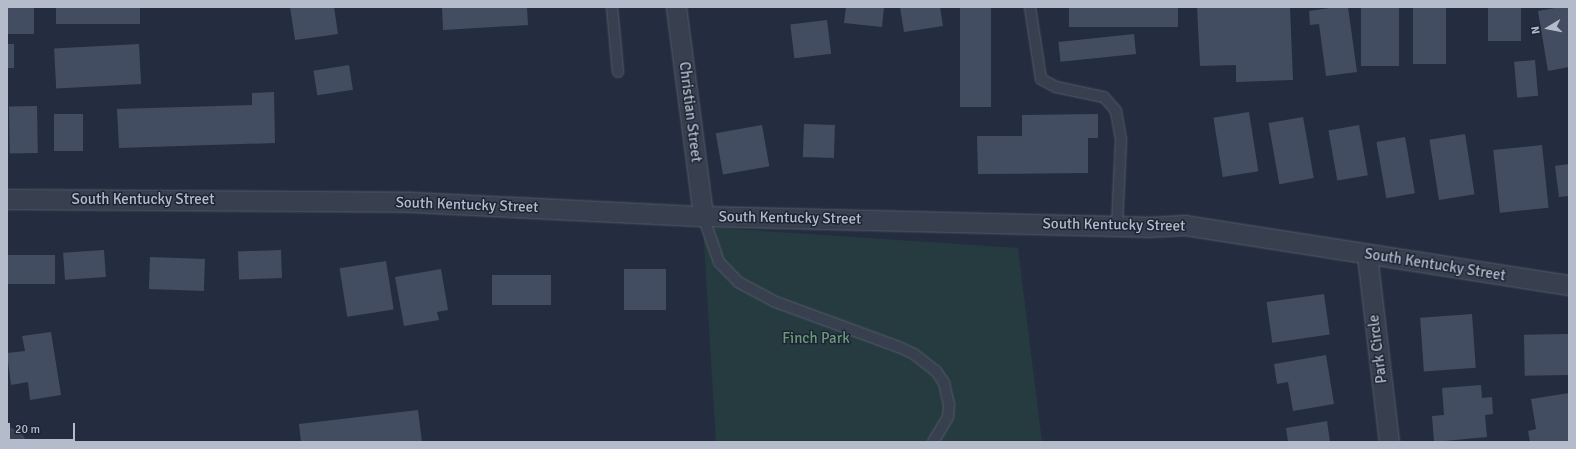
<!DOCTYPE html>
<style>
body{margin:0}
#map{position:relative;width:1576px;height:449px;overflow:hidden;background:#242d3f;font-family:Signika,sans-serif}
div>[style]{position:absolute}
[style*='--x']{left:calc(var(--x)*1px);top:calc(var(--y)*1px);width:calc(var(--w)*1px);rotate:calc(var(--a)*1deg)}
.green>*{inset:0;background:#263b40}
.building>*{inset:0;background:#434d61;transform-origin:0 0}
.roads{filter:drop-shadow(0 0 1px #535b6a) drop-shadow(0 0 1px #535b6a)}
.service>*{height:10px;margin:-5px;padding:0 5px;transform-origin:5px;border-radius:5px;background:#38404f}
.minor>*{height:19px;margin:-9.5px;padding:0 9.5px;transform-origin:9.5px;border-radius:9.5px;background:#38404f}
span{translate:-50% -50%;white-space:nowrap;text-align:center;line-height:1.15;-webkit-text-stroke:3px #1d2534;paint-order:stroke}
.street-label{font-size:15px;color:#b4bbca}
.park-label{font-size:15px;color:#6b9b7a}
.frame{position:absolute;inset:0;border:8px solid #b4bbca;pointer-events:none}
.north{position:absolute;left:1528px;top:8px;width:40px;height:40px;-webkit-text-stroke:3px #1d2534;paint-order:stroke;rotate:260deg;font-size:11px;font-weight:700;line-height:16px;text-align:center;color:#b4bbca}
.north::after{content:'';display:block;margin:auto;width:14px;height:18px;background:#b4bbca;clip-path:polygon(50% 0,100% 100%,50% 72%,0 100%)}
.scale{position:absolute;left:8px;top:423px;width:67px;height:18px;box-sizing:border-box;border:2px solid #b4bbca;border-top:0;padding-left:5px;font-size:12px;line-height:14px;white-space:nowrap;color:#b4bbca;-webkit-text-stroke:3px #1d2534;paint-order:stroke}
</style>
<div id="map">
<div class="green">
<div style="clip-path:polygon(703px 227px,1018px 248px,1042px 442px,716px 442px)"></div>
</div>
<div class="building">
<div style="left:7px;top:7px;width:27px;height:27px"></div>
<div style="left:56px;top:7px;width:84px;height:17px"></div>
<div style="clip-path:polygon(290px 7px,334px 7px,338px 34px,295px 40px)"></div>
<div style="clip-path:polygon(442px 7px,527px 7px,528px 25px,443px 30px)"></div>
<div style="clip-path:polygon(846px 7px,884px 7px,882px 27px,844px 23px)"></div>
<div style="clip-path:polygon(900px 7px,940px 7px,943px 26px,904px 32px)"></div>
<div style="left:960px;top:7px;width:31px;height:100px"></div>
<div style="left:1069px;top:7px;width:109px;height:20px"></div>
<div style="clip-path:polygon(1197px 7px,1290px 7px,1293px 80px,1236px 82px,1236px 65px,1200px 66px)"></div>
<div style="clip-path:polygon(1336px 7px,1348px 7px,1357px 72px,1326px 76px,1319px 24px,1310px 25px,1309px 11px)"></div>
<div style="left:1361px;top:7px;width:38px;height:59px"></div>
<div style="left:1413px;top:7px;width:33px;height:57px"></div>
<div style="left:1488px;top:7px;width:33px;height:34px"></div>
<div style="clip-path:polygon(1560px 7px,1569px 7px,1569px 67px,1548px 71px,1538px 11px)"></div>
<div style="left:827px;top:20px;width:34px;height:37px;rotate:83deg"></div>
<div style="left:1134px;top:34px;width:20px;height:76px;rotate:84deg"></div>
<div style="left:7px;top:44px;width:7px;height:24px"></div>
<div style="left:139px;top:44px;width:40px;height:85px;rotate:87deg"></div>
<div style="left:1535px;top:60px;width:36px;height:21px;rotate:85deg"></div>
<div style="left:349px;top:65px;width:25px;height:36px;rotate:81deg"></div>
<div style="clip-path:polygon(274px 92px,275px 143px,119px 148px,117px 109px,252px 105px,252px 93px)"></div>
<div style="left:37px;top:106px;width:47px;height:28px;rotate:89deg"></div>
<div style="left:1249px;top:112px;width:60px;height:36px;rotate:81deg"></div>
<div style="left:54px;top:114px;width:29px;height:37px"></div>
<div style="clip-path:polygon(1098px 114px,1098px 138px,1088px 138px,1088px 173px,978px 174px,977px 136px,1022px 136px,1022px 115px)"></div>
<div style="left:1303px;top:117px;width:62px;height:35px;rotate:80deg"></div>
<div style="left:804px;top:124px;width:31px;height:33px;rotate:2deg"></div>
<div style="left:762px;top:125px;width:42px;height:47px;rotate:80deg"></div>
<div style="left:1359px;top:125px;width:51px;height:31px;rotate:80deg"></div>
<div style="left:1465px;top:134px;width:61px;height:36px;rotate:81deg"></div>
<div style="left:1405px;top:137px;width:57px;height:29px;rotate:80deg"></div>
<div style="left:1542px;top:145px;width:63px;height:49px;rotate:84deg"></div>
<div style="clip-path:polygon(1569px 164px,1569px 196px,1559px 197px,1555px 166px)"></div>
<div style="left:104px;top:250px;width:27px;height:41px;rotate:86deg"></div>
<div style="left:281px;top:250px;width:28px;height:43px;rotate:88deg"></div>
<div style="left:7px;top:255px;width:48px;height:29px"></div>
<div style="left:150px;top:257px;width:55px;height:32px;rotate:2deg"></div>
<div style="left:386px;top:261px;width:49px;height:47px;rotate:81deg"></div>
<div style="clip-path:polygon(441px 269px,448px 310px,437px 312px,439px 320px,404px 326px,395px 277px)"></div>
<div style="left:666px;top:269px;width:41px;height:42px;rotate:90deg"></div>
<div style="left:492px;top:275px;width:59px;height:30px"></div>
<div style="left:1324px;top:294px;width:41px;height:58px;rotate:82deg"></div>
<div style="left:1472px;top:314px;width:54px;height:52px;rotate:86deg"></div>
<div style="clip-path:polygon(51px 332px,61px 395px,30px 400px,28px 382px,11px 385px,7px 353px,25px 351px,22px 336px)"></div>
<div style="left:1568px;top:334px;width:41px;height:44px;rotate:89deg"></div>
<div style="clip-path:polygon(1326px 355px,1334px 404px,1293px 411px,1288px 382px,1277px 384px,1274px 364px)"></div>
<div style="clip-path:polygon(1481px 385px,1482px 398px,1492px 397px,1493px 414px,1485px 415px,1487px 437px,1434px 442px,1432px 416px,1444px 415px,1442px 388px)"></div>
<div style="clip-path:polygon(1569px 393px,1569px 442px,1530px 442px,1528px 431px,1536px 429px,1531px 399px)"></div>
<div style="clip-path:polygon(418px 410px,422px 442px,301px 442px,299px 424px)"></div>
<div style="clip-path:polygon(1327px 421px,1330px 442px,1288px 442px,1286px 428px)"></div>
</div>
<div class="roads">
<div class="service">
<div style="--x:612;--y:7;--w:65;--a:84.7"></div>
<div style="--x:1030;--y:7;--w:73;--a:81.3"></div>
<div style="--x:1041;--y:79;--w:17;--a:28"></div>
<div style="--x:1056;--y:87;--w:49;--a:11.8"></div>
<div style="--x:1104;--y:97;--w:18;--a:49"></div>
<div style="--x:1116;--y:111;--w:29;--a:80"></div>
<div style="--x:1121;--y:140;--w:85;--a:92.7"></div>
<div style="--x:703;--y:216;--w:49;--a:70.8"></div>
<div style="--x:719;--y:262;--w:28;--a:46"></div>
<div style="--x:738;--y:282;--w:40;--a:28"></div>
<div style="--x:773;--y:301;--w:134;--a:20.1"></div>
<div style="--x:899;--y:347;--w:17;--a:25"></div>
<div style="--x:914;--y:354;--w:28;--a:38"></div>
<div style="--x:936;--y:371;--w:14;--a:56"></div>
<div style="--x:944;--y:383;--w:22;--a:77"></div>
<div style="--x:949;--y:404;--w:13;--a:94"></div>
<div style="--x:948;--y:417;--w:29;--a:121"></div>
</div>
<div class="minor">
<div style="--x:676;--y:7;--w:211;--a:82.6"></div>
<div style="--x:7;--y:199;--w:405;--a:0.4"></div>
<div style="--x:412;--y:202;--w:291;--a:2.8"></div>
<div style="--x:703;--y:216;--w:444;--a:1.4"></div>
<div style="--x:1147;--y:227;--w:38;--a:-3"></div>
<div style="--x:1185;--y:225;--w:389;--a:8.9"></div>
<div style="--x:1367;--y:255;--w:188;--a:83.3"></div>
<div style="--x:7;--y:438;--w:8;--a:30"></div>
</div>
</div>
<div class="street-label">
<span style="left:690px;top:112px;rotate:83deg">Christian Street</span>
<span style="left:143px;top:200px">South Kentucky Street</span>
<span style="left:467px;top:205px;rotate:2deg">South Kentucky Street</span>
<span style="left:790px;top:218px;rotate:1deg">South Kentucky Street</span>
<span style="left:1114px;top:225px;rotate:1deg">South Kentucky Street</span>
<span style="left:1435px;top:265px;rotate:9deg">South Kentucky Street</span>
<span style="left:1378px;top:349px;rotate:-97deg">Park Circle</span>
</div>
<div class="park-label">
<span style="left:816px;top:339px">Finch Park</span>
</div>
<div class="frame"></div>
<div class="north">N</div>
<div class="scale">20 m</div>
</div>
